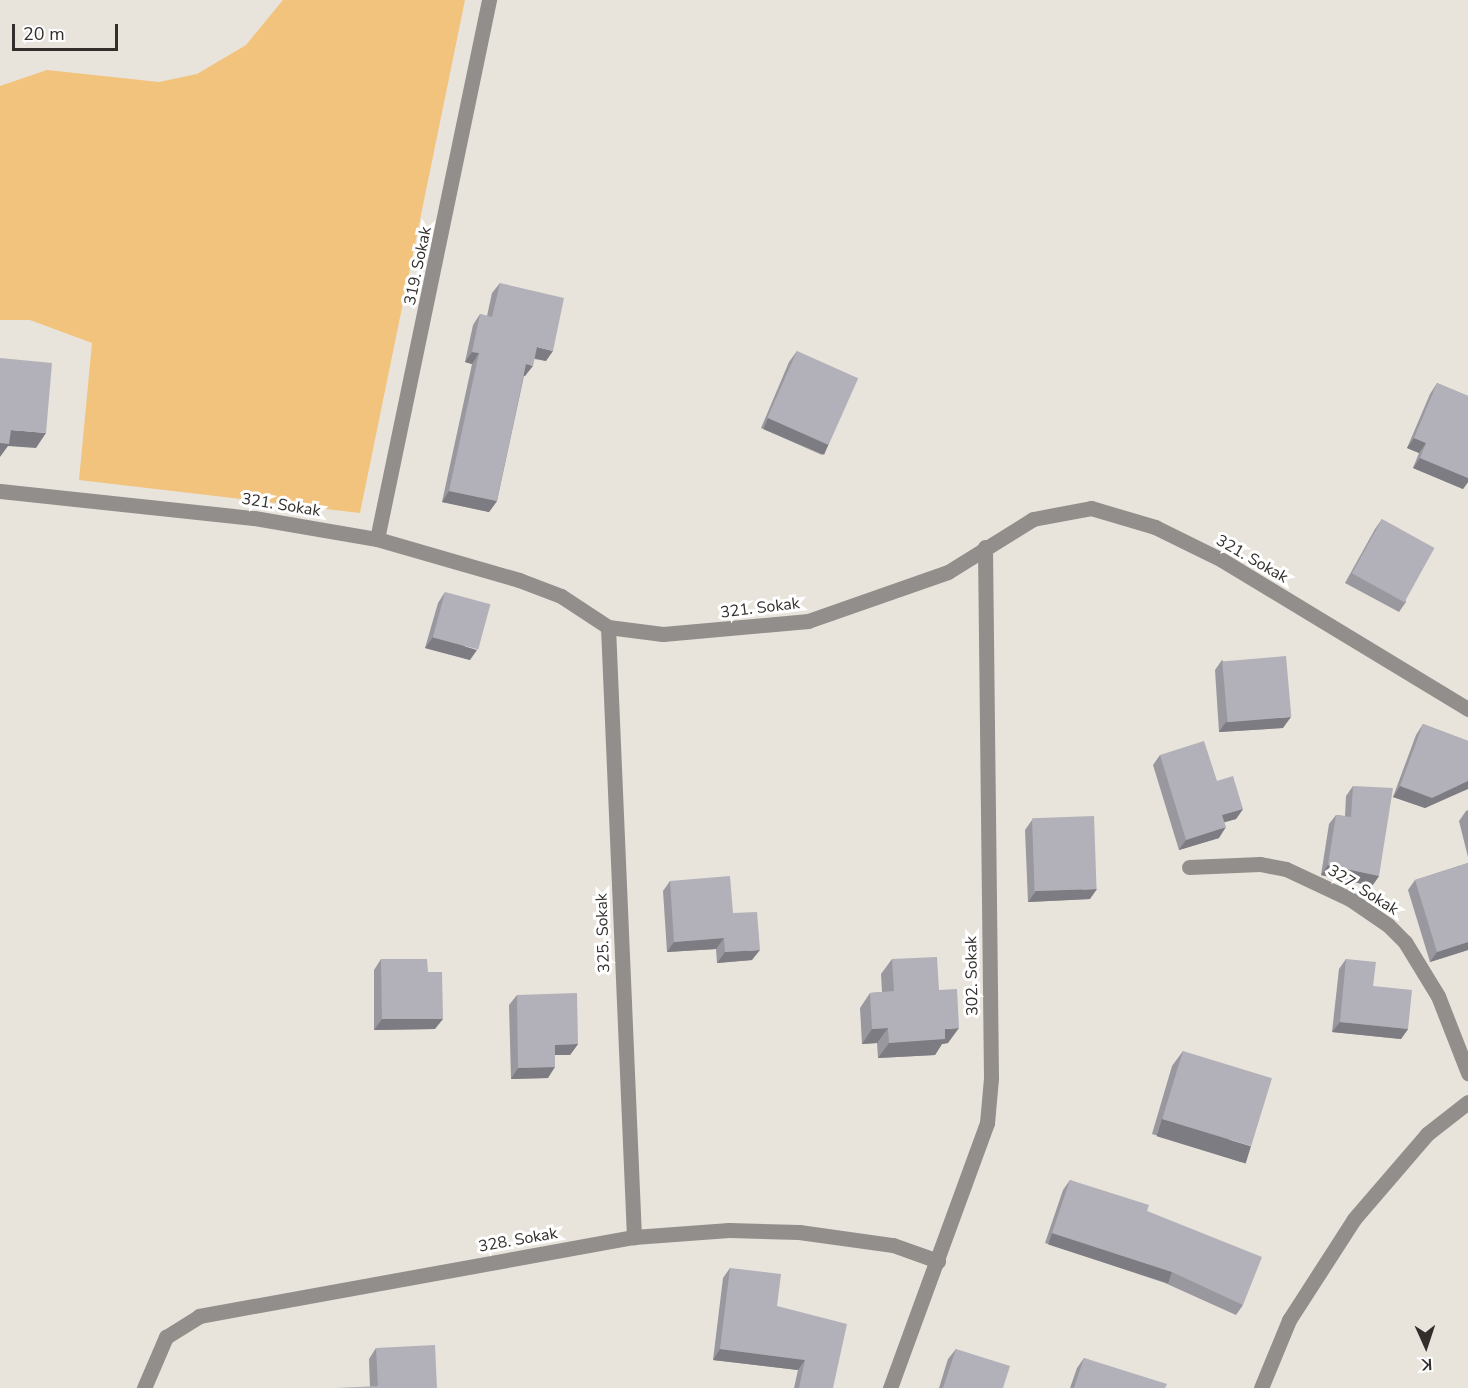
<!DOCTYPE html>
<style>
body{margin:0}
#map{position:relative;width:1468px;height:1388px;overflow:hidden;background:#e8e3db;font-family:"Nunito Sans",sans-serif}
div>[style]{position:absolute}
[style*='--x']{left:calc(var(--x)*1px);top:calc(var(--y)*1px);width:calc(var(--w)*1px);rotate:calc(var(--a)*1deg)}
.green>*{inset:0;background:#f2c37d}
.minor>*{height:15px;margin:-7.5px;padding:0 7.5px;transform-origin:7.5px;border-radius:7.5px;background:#918e8b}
.wall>*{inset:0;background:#99989f}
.shaded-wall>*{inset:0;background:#7d7c82;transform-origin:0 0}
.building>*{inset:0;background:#b2b1b9;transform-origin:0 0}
span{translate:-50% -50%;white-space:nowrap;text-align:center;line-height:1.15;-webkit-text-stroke:6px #fff;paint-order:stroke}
.street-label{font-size:16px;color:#312e2c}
.north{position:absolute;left:1396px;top:1316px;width:60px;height:60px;-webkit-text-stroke:4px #fff;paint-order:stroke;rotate:177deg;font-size:16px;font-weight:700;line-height:24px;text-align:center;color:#312e2c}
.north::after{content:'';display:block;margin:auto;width:21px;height:27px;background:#312e2c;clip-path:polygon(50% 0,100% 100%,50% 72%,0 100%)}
.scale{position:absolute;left:12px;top:24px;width:106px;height:27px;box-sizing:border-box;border:3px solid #312e2c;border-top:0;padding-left:8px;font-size:18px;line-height:21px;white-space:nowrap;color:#312e2c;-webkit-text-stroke:4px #fff;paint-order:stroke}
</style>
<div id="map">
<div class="green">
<div style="clip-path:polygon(283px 0,465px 0,360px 513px,79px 480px,92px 343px,30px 320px,0 320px,0 86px,47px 70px,159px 82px,197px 74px,246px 45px)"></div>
</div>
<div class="minor">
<div style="--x:0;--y:491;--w:255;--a:6.1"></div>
<div style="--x:254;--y:518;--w:125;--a:9.7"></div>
<div style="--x:377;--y:539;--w:148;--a:16.1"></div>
<div style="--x:519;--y:580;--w:45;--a:20.9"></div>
<div style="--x:561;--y:596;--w:56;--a:33.4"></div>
<div style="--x:608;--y:627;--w:55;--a:7.3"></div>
<div style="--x:663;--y:634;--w:146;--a:-5.1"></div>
<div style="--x:808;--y:621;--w:148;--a:-19.3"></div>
<div style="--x:948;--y:572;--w:100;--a:-31.9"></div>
<div style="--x:1033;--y:519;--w:59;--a:-10.7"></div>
<div style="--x:1091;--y:508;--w:67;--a:16.5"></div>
<div style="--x:1155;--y:527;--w:75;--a:26.2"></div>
<div style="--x:1222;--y:560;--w:288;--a:31.2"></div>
<div style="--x:377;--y:539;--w:551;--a:-78.26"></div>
<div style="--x:608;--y:627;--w:611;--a:87.56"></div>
<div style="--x:1189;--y:867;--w:71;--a:-2.4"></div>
<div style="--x:1260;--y:864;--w:26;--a:11"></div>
<div style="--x:1286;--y:869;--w:71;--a:25.1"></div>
<div style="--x:1350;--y:899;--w:46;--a:34.4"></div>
<div style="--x:1388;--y:925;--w:24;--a:45"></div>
<div style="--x:1405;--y:942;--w:63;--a:58.6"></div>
<div style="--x:1438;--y:996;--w:83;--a:68.7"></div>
<div style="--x:144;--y:1388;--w:56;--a:-66.7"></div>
<div style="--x:166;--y:1337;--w:39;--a:-32"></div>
<div style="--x:199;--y:1316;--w:442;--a:-10.3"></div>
<div style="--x:634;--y:1237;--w:95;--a:-4.2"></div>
<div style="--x:729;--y:1230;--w:70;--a:1.6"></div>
<div style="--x:799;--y:1232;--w:95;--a:7.9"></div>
<div style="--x:893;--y:1245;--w:48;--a:19.6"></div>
<div style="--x:890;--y:1388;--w:282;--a:-69.9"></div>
<div style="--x:987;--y:1123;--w:45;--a:-84.9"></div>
<div style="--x:991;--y:1078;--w:531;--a:-90.65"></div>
<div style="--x:1261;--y:1388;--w:74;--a:-67.6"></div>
<div style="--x:1289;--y:1320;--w:120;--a:-57.2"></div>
<div style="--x:1354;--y:1219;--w:112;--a:-49.3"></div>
<div style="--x:1427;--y:1134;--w:52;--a:-38"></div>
</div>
<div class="wall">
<div style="clip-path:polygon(500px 283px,546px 361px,534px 359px,525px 376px,524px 376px,497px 501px,489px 512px,442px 502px,472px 364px,465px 362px,473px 325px,480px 314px,487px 316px,492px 293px)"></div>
<div style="clip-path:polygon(797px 351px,829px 444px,822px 455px,761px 428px,789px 362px)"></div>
<div style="clip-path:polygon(1437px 383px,1468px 396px,1468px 482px,1463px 489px,1413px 468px,1419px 453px,1407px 448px,1430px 394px)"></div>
<div style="clip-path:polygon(1382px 519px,1406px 602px,1399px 612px,1345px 583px,1375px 529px)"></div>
<div style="clip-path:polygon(445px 592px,470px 660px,425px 648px,438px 603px)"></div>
<div style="clip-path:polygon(1222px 660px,1283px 728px,1219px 732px,1215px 670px)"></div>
<div style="clip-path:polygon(1423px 724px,1468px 741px,1468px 788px,1425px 808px,1393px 797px,1416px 735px)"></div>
<div style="clip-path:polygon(1160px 755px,1217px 781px,1243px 809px,1236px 819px,1224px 822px,1219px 838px,1179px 850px,1153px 765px)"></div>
<div style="clip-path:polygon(1353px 786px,1379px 876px,1372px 886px,1321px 875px,1329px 824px,1336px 815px,1345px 816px,1346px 796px)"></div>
<div style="clip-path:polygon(1468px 810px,1468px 857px,1459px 821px,1466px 811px)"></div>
<div style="clip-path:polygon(1032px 820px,1090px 899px,1028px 902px,1025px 830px)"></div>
<div style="clip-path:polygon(1468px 863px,1468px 950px,1430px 962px,1408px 890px,1415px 880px)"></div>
<div style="clip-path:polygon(670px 881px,733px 913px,752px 960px,717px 963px,716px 949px,667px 952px,663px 891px)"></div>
<div style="clip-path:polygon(381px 959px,428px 972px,435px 1029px,374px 1030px,374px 970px)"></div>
<div style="clip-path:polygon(892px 959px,939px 990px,948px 1043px,942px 1044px,935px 1055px,878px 1058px,877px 1043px,862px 1044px,860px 1008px,870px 993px,882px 992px,881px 974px)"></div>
<div style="clip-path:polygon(1346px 959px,1373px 986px,1408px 1029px,1401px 1039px,1332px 1032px,1339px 969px)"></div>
<div style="clip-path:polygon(517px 995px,578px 1044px,570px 1055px,555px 1055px,548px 1078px,511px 1079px,509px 1005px)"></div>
<div style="clip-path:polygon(1183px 1051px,1241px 1162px,1152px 1134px,1172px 1066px)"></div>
<div style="clip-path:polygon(1070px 1180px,1147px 1211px,1243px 1305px,1236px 1315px,1165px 1283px,1045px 1243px,1063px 1190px)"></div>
<div style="clip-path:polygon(730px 1268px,777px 1306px,833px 1388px,794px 1388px,798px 1370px,713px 1360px,723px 1278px)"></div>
<div style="clip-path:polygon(376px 1348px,437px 1388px,370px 1387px,369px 1359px)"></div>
<div style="clip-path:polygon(956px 1349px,1003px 1388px,939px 1388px,948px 1359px)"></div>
<div style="clip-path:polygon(1084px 1358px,1165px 1388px,1070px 1388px,1077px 1368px)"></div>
</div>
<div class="shaded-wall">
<div style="clip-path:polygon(537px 347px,553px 351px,546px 361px,530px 357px)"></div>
<div style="clip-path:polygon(472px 352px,479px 353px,472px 364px,465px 362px)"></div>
<div style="clip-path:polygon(526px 364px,533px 366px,525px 376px,519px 374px)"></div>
<div style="left:768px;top:418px;width:66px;height:12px;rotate:23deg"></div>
<div style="clip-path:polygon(11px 430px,46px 433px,36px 448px,8px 446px,0 457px,0 443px)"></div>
<div style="clip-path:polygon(1414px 438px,1426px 443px,1419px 453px,1407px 448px)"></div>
<div style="clip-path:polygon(1420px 458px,1468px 478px,1468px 482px,1463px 489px,1413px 468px)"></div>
<div style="clip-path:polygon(449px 491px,497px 501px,489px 512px,442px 502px)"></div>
<div style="clip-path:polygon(433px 637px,477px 650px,470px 660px,425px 648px)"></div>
<div style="clip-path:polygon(1291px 717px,1283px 728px,1219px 732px,1226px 722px)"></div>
<div style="clip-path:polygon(1468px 781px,1468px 789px,1425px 808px,1393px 797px,1400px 786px)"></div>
<div style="clip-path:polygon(1243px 809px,1236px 819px,1215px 825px,1222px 815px)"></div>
<div style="clip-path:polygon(1226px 827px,1219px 838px,1179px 850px,1186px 840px)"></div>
<div style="clip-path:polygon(1328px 865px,1379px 876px,1372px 886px,1321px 875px)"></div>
<div style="clip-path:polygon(1097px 889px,1090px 899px,1028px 902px,1036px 891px)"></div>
<div style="clip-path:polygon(724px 938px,716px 949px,667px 952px,674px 942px)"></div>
<div style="clip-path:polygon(1468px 942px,1468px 950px,1430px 962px,1437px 952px)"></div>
<div style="clip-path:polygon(760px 950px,752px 960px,717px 963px,725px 952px)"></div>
<div style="clip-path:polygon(382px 1019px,443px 1019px,435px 1029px,374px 1030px)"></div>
<div style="clip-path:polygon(1340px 1022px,1408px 1029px,1401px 1039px,1332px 1032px)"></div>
<div style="clip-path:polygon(888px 1028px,877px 1043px,862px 1044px,872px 1029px)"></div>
<div style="clip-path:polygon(959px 1028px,948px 1043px,942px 1044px,935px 1055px,878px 1058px,889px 1043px,945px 1029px)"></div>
<div style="clip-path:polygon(578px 1044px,570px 1055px,548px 1055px,555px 1045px)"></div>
<div style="clip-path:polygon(555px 1067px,548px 1078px,511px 1079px,518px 1068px)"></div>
<div style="left:1162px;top:1119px;width:93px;height:18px;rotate:17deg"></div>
<div style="left:1052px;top:1233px;width:126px;height:12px;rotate:18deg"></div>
<div style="clip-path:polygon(720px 1349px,805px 1360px,798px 1370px,713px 1360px)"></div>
</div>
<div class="building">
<div style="clip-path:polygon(500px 283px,564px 298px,553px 351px,537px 347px,533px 366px,526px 364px,497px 501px,449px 491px,479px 353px,472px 352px,480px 314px,492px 317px)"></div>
<div style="left:797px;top:351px;width:67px;height:73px;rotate:24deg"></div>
<div style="clip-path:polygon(0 358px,52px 363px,46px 433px,11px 430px,9px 444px,0 443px)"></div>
<div style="clip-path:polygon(1437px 383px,1468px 396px,1468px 478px,1420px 458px,1426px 443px,1414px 438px)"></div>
<div style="left:1382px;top:519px;width:60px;height:62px;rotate:29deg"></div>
<div style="left:445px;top:592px;width:47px;height:47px;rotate:15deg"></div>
<div style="left:1286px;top:656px;width:61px;height:64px;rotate:85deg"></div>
<div style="clip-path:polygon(1423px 724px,1468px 741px,1468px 781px,1432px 798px,1400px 786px)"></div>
<div style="clip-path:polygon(1204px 741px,1217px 781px,1233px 776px,1243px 809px,1222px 815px,1226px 827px,1186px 840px,1160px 755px)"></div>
<div style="clip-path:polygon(1353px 786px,1393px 788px,1379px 876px,1328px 865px,1336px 815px,1351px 817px)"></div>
<div style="left:1094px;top:816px;width:73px;height:62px;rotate:88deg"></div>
<div style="clip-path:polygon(1468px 863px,1468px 942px,1437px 952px,1415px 880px)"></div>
<div style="clip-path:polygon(730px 876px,733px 913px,757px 912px,760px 950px,725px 952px,724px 938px,674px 942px,670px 881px)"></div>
<div style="clip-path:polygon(937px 957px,939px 990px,957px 989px,959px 1028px,945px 1029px,945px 1039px,889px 1043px,888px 1028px,872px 1029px,870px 993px,894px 991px,892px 959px)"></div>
<div style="clip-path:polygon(381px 959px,427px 959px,428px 972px,442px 972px,443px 1019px,382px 1019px)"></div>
<div style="clip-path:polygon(1346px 959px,1376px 962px,1373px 986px,1412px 990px,1408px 1029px,1340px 1022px)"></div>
<div style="clip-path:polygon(577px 993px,578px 1044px,555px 1045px,555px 1067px,518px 1068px,517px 995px)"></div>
<div style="left:1183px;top:1051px;width:93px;height:71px;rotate:17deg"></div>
<div style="clip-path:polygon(1070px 1180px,1149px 1205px,1147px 1211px,1262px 1257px,1243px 1305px,1172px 1272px,1052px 1233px)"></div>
<div style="clip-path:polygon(730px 1268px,781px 1274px,777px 1306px,847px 1324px,833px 1388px,799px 1388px,805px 1360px,720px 1349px)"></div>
<div style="clip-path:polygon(435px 1345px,437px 1388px,335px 1388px,378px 1386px,376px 1348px)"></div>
<div style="clip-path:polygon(956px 1349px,1010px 1366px,1003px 1388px,943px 1388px)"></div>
<div style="clip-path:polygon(1084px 1358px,1167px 1384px,1165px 1388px,1074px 1388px)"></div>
</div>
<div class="street-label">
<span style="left:418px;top:266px;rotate:-78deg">319. Sokak</span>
<span style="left:281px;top:505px;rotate:9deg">321. Sokak</span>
<span style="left:1252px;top:559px;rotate:30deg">321. Sokak</span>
<span style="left:760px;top:608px;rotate:-7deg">321. Sokak</span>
<span style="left:1363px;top:890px;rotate:32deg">327. Sokak</span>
<span style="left:603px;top:933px;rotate:-92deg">325. Sokak</span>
<span style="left:972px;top:976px;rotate:-91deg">302. Sokak</span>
<span style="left:518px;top:1240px;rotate:-10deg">328. Sokak</span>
</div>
<div class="north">K</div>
<div class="scale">20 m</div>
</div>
